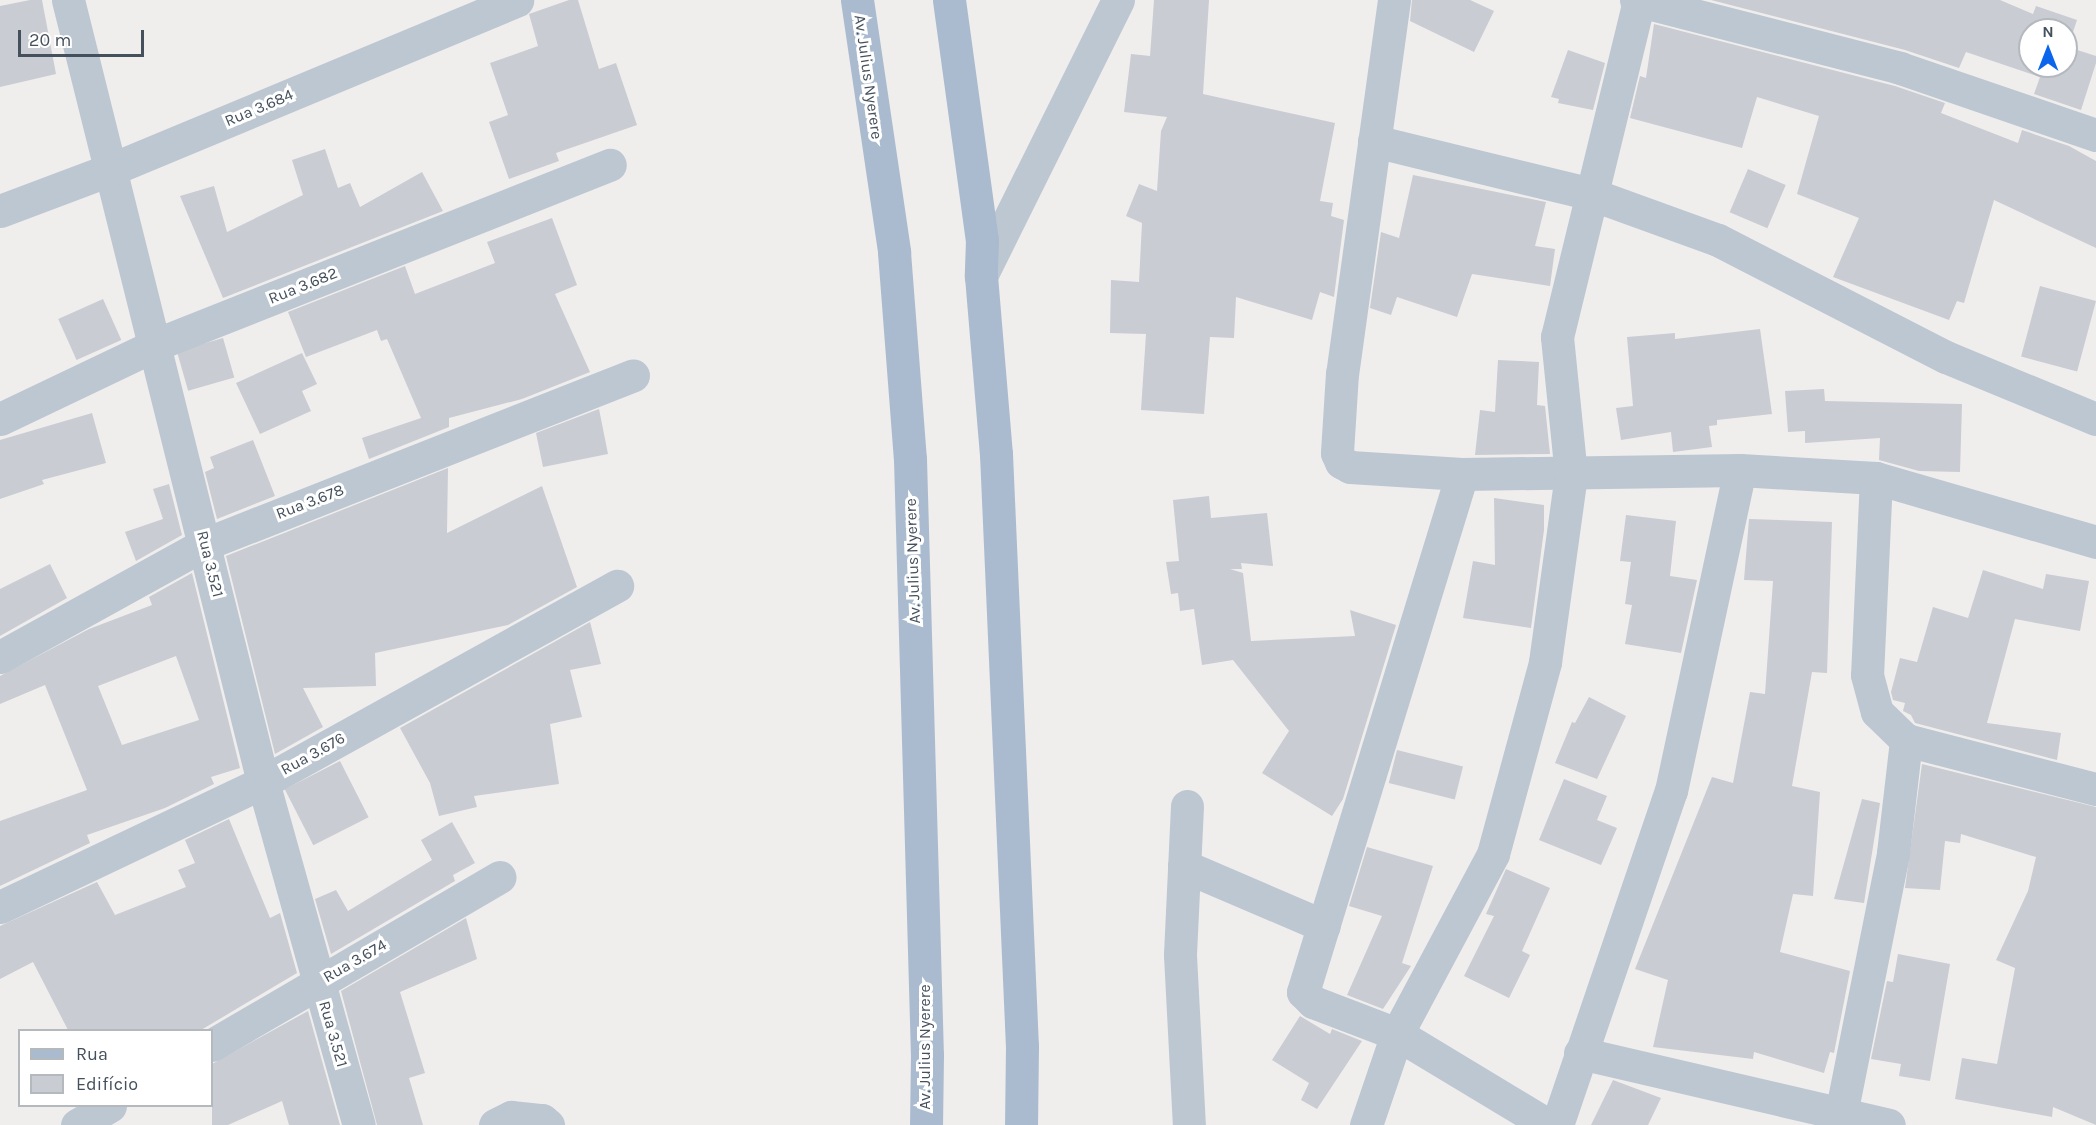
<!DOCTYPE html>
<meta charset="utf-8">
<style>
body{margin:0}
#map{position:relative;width:2096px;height:1125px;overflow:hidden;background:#f0eded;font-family:Karla,sans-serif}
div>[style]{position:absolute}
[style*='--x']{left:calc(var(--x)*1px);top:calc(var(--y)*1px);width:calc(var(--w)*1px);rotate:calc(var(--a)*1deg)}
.building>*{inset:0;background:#c9ccd2;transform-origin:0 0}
.minor>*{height:33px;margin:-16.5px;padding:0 16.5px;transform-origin:16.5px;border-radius:16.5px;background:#bcc7d1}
.major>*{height:33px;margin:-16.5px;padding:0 16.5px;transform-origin:16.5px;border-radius:16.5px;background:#aabbcf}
span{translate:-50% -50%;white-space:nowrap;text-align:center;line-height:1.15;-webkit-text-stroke:6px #fff;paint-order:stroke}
.street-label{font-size:16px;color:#44505c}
.legend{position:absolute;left:18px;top:1029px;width:195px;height:78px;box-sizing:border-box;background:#fff;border:2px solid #b4b9be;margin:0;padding:8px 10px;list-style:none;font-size:18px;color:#44505c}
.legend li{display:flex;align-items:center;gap:12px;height:30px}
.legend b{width:30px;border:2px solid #b4b9be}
.north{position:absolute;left:2018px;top:18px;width:60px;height:60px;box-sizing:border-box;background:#fff;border:2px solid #b4b9be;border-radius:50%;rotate:0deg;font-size:16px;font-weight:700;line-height:24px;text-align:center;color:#44505c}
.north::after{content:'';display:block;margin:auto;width:21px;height:27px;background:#0c66eb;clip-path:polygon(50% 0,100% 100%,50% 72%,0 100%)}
.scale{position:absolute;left:18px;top:30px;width:126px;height:27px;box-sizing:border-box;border:3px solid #44505c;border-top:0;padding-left:8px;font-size:18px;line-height:21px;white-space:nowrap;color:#44505c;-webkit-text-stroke:4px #fff;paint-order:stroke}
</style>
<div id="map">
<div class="building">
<div style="clip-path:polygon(30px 0,42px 0,56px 74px,0 87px,0 6px)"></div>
<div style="clip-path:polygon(569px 0,578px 0,599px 69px,616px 63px,637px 125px,556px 153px,559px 161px,509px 179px,489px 122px,508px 115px,490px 63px,538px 46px,529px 14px)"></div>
<div style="clip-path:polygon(1154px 0,1209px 0,1203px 94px,1335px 123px,1320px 201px,1333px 203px,1331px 216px,1344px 220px,1334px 297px,1320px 292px,1312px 320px,1236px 297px,1234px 338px,1210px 337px,1204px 414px,1141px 410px,1146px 334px,1110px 333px,1111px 280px,1139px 282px,1142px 223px,1126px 216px,1139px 184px,1157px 191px,1161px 131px,1167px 117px,1124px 112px,1131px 54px,1150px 56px)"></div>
<div style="clip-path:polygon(1412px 0,1470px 0,1494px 11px,1474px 52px,1410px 21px)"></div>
<div style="clip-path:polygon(evenodd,1711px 0,2000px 0,2033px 14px,2036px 6px,2077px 20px,2068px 47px,2096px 56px,2096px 63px,2081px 110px,2034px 94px,2040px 77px,1966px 52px,1959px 68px,1905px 50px,1711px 0,2030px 30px,2066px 30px,2066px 66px,2030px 66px,2030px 30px)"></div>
<div style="clip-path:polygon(1654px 24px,1895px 86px,1945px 103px,1941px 113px,2018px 143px,2022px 130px,2069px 146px,2096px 161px,2096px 248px,1994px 200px,1964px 303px,1957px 301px,1949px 320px,1833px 277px,1859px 218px,1797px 194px,1819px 116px,1757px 97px,1742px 148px,1630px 118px,1640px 76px,1646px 78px)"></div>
<div style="clip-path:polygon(1568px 50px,1605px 63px,1593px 110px,1558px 103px,1559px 99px,1551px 97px)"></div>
<div style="clip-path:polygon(325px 149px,338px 188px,350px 183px,360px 207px,422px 172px,443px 211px,223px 298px,180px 196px,214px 186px,227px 232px,303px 195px,292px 160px)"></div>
<div style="left:1748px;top:169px;width:41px;height:47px;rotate:23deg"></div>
<div style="clip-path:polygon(1413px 175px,1546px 202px,1535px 246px,1555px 249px,1550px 286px,1472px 274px,1457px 317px,1397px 297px,1391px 315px,1370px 308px,1381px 232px,1399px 238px)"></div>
<div style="clip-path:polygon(552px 218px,577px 285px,555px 294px,590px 372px,522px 399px,449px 418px,449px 427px,369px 459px,362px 438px,421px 418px,387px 339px,381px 341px,377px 330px,306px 357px,288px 312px,405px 266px,415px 294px,495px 263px,487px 242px)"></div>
<div style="left:2040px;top:286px;width:58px;height:73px;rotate:15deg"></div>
<div style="left:103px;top:299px;width:45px;height:49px;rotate:66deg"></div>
<div style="clip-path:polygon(1760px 329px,1772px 414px,1717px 420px,1717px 425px,1709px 426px,1712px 447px,1673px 452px,1671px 432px,1621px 440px,1616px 408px,1633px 406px,1627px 337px,1675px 333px,1675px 339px)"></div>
<div style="left:223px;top:338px;width:41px;height:48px;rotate:74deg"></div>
<div style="clip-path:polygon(302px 353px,317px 384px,302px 391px,311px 411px,260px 434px,236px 383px)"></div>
<div style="clip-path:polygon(1498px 360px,1539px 362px,1537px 405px,1545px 406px,1550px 454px,1475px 455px,1480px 410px,1495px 412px)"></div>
<div style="clip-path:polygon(1824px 389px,1825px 401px,1962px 404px,1960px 472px,1919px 471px,1879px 460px,1880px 438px,1805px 443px,1805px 431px,1788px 432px,1785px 391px)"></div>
<div style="clip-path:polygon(599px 409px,608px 454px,543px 467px,536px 433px)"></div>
<div style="clip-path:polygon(92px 413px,106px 463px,42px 480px,44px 484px,0 499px,0 440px)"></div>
<div style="clip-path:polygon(253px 440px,275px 496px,217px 519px,205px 472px,214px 468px,210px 457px)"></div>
<div style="clip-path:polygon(448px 468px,447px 533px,542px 486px,577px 587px,508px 625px,375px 653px,376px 686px,303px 688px,323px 727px,275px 754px,226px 556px)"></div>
<div style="clip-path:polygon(169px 484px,182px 535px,136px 561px,125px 532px,163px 519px,153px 489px)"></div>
<div style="clip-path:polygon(1209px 496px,1211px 518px,1267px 513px,1273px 566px,1241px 563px,1242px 569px,1230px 569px,1243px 573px,1251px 641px,1355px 636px,1350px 610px,1396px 625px,1343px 799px,1332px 816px,1262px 773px,1289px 731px,1233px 660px,1202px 665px,1194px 609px,1180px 611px,1178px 593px,1171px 594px,1166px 562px,1179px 561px,1173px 500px)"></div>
<div style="clip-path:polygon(1494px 498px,1544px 505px,1544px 530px,1531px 628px,1463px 618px,1473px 561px,1495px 565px)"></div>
<div style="clip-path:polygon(1626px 515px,1676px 521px,1670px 576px,1697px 580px,1681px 653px,1625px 644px,1632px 605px,1625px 604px,1631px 562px,1620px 561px)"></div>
<div style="clip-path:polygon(1749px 519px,1832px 522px,1827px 673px,1812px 672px,1792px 786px,1820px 792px,1813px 896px,1793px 894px,1780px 952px,1850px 971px,1834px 1053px,1830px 1052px,1824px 1073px,1754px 1052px,1753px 1059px,1653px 1047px,1668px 980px,1635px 969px,1712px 777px,1733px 783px,1750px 692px,1765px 694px,1773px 581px,1744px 580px)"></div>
<div style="clip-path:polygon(50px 564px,67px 598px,0 636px,0 589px)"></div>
<div style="clip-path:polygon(1983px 570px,2043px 589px,2046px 574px,2089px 581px,2080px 631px,2015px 619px,1987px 723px,2061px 733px,2057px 760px,1915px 723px,1911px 715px,1903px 711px,1905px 703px,1893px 700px,1891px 692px,1900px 658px,1917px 662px,1933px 607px,1968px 618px)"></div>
<div style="clip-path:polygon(evenodd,192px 573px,240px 768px,211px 777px,214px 784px,165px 808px,87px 835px,90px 843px,0 886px,0 821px,87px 790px,45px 685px,0 704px,0 676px,89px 629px,152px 605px,149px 597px,192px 573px,176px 656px,199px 720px,122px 745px,98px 686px,176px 656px)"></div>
<div style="clip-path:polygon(590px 622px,601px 664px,570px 670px,582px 717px,550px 724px,559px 784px,474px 796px,477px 807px,439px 816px,430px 783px,400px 728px)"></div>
<div style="clip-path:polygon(1589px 697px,1626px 716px,1597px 779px,1555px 763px,1572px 722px,1575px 723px)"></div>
<div style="left:1397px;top:750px;width:68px;height:34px;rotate:14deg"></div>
<div style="left:340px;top:761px;width:63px;height:62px;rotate:63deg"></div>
<div style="clip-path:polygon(1922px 764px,2096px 807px,2096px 1125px,2053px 1107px,2052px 1117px,1955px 1099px,1962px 1058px,1997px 1064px,2015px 968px,1996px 960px,2028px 891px,2036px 857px,1961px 834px,1960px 843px,1945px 841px,1940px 890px,1905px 888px)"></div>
<div style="clip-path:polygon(1564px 779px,1607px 796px,1597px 820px,1617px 828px,1601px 865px,1539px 840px)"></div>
<div style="clip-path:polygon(1862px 799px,1880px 803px,1864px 903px,1834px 899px)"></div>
<div style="clip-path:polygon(229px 819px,270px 918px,280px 913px,297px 973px,201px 1030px,68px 1030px,33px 962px,0 979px,0 926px,97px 882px,115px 915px,186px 887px,178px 870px,195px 863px,185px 840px)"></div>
<div style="clip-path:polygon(452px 822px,475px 863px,453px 875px,455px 881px,331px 954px,315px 899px,336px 890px,348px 911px,432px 860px,421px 840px)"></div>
<div style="clip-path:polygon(1367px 847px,1433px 866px,1402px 963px,1411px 966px,1383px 1009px,1347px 995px,1382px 916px,1349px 906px)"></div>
<div style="clip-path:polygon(1506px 869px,1550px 888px,1522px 951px,1530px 955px,1509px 998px,1464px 976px,1494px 916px,1486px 914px)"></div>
<div style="clip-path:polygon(466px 918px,477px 959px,400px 992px,425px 1073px,409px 1078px,423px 1125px,377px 1125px,341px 991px)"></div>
<div style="clip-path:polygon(1898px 954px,1950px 964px,1930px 1081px,1899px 1076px,1901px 1064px,1871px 1059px,1887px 981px,1893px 982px)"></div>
<div style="clip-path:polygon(308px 1011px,340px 1125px,289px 1125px,282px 1101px,228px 1125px,212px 1125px,212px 1064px)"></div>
<div style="clip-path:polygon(1300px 1016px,1330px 1034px,1332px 1029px,1362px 1041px,1317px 1109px,1301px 1100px,1309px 1083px,1272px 1060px)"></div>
<div style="clip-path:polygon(1613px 1080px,1661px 1098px,1648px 1125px,1591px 1125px)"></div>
</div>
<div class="minor">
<div style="--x:68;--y:0;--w:806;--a:76"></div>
<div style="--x:263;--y:782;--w:356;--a:74.4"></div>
<div style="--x:1394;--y:0;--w:377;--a:97.9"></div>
<div style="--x:1342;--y:373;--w:80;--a:93.6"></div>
<div style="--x:1337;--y:453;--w:10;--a:66"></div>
<div style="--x:1341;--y:462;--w:10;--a:29"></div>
<div style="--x:1350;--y:467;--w:112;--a:3.6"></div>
<div style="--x:1462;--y:474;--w:278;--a:-0.8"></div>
<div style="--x:1740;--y:470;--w:136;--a:3.4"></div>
<div style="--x:1876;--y:478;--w:229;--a:16.2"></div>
<div style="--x:1636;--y:0;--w:273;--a:14.4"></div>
<div style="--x:1900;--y:68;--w:207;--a:18.9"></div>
<div style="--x:1374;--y:141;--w:223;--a:13.7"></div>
<div style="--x:1591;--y:194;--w:135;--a:19.9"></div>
<div style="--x:1718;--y:240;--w:256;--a:27.2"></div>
<div style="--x:1946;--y:357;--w:162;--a:22.5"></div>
<div style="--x:0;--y:211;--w:120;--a:-20.6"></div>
<div style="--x:112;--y:169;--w:439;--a:-22.6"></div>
<div style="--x:981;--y:276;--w:308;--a:-63.6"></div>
<div style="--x:0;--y:419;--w:174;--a:-25.5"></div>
<div style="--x:157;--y:344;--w:487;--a:-21.6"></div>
<div style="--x:1462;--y:474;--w:542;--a:107.06"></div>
<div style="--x:1303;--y:992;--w:14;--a:45"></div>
<div style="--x:1313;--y:1002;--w:90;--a:20.9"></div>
<div style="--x:1397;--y:1034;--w:176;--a:31.1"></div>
<div style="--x:1876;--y:478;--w:197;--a:92.6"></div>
<div style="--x:1867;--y:675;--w:38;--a:75"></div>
<div style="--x:1877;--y:712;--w:40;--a:44"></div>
<div style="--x:1906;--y:740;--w:196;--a:14.5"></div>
<div style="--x:0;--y:657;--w:234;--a:-28.9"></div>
<div style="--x:205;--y:544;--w:460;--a:-21.5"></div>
<div style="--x:1187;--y:806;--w:149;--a:92.7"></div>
<div style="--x:1180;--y:955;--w:170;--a:87"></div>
<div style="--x:1184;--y:866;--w:152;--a:23.2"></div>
<div style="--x:0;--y:907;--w:291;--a:-25.4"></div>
<div style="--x:263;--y:782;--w:405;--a:-29"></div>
<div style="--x:212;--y:1045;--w:333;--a:-30.3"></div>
<div style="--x:1580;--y:1053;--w:317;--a:13.1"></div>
<div style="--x:1841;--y:1114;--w:266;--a:-78.7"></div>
<div style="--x:1893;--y:853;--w:114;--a:-83.4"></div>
<div style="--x:77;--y:1125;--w:38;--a:-30"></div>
<div style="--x:495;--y:1125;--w:18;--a:-27"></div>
<div style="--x:511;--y:1117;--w:31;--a:6"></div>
<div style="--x:542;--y:1120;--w:8;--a:40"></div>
<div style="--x:1366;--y:1125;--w:96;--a:-71.2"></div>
<div style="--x:1397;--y:1034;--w:204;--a:-61.9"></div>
<div style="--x:1493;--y:854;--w:199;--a:-74.8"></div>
<div style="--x:1545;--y:662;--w:189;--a:-82.1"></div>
<div style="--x:1571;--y:475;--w:139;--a:-95.8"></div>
<div style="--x:1557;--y:337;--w:346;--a:-76.3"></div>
<div style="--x:1557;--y:1125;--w:353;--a:-71.2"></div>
<div style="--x:1671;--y:791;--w:328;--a:-77.9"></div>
</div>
<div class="major">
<div style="--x:857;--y:0;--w:255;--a:81.6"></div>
<div style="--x:894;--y:252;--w:208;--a:85.6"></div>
<div style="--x:910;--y:459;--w:596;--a:88.37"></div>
<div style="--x:927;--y:1055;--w:70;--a:90.8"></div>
<div style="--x:949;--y:0;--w:242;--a:82.2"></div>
<div style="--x:982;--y:240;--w:36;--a:92"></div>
<div style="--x:981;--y:276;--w:179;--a:85.2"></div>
<div style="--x:996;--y:454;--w:593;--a:87.49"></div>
<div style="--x:1022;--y:1046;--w:79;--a:90.7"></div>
</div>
<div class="street-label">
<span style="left:868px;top:77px;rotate:82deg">Av. Julius Nyerere</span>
<span style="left:259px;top:108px;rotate:-23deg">Rua 3.684</span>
<span style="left:303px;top:286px;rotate:-22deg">Rua 3.682</span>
<span style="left:310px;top:502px;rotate:-21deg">Rua 3.678</span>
<span style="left:913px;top:561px;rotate:-92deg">Av. Julius Nyerere</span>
<span style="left:210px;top:564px;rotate:76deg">Rua 3.521</span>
<span style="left:313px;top:754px;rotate:-29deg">Rua 3.676</span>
<span style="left:355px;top:961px;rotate:-30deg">Rua 3.674</span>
<span style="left:333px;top:1034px;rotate:74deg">Rua 3.521</span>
<span style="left:925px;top:1047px;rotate:-90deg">Av. Julius Nyerere</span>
</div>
<ul class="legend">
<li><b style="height:8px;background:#aabbcf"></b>Rua</li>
<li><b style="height:16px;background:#c9ccd2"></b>Edifício</li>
</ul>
<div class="north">N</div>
<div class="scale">20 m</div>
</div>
